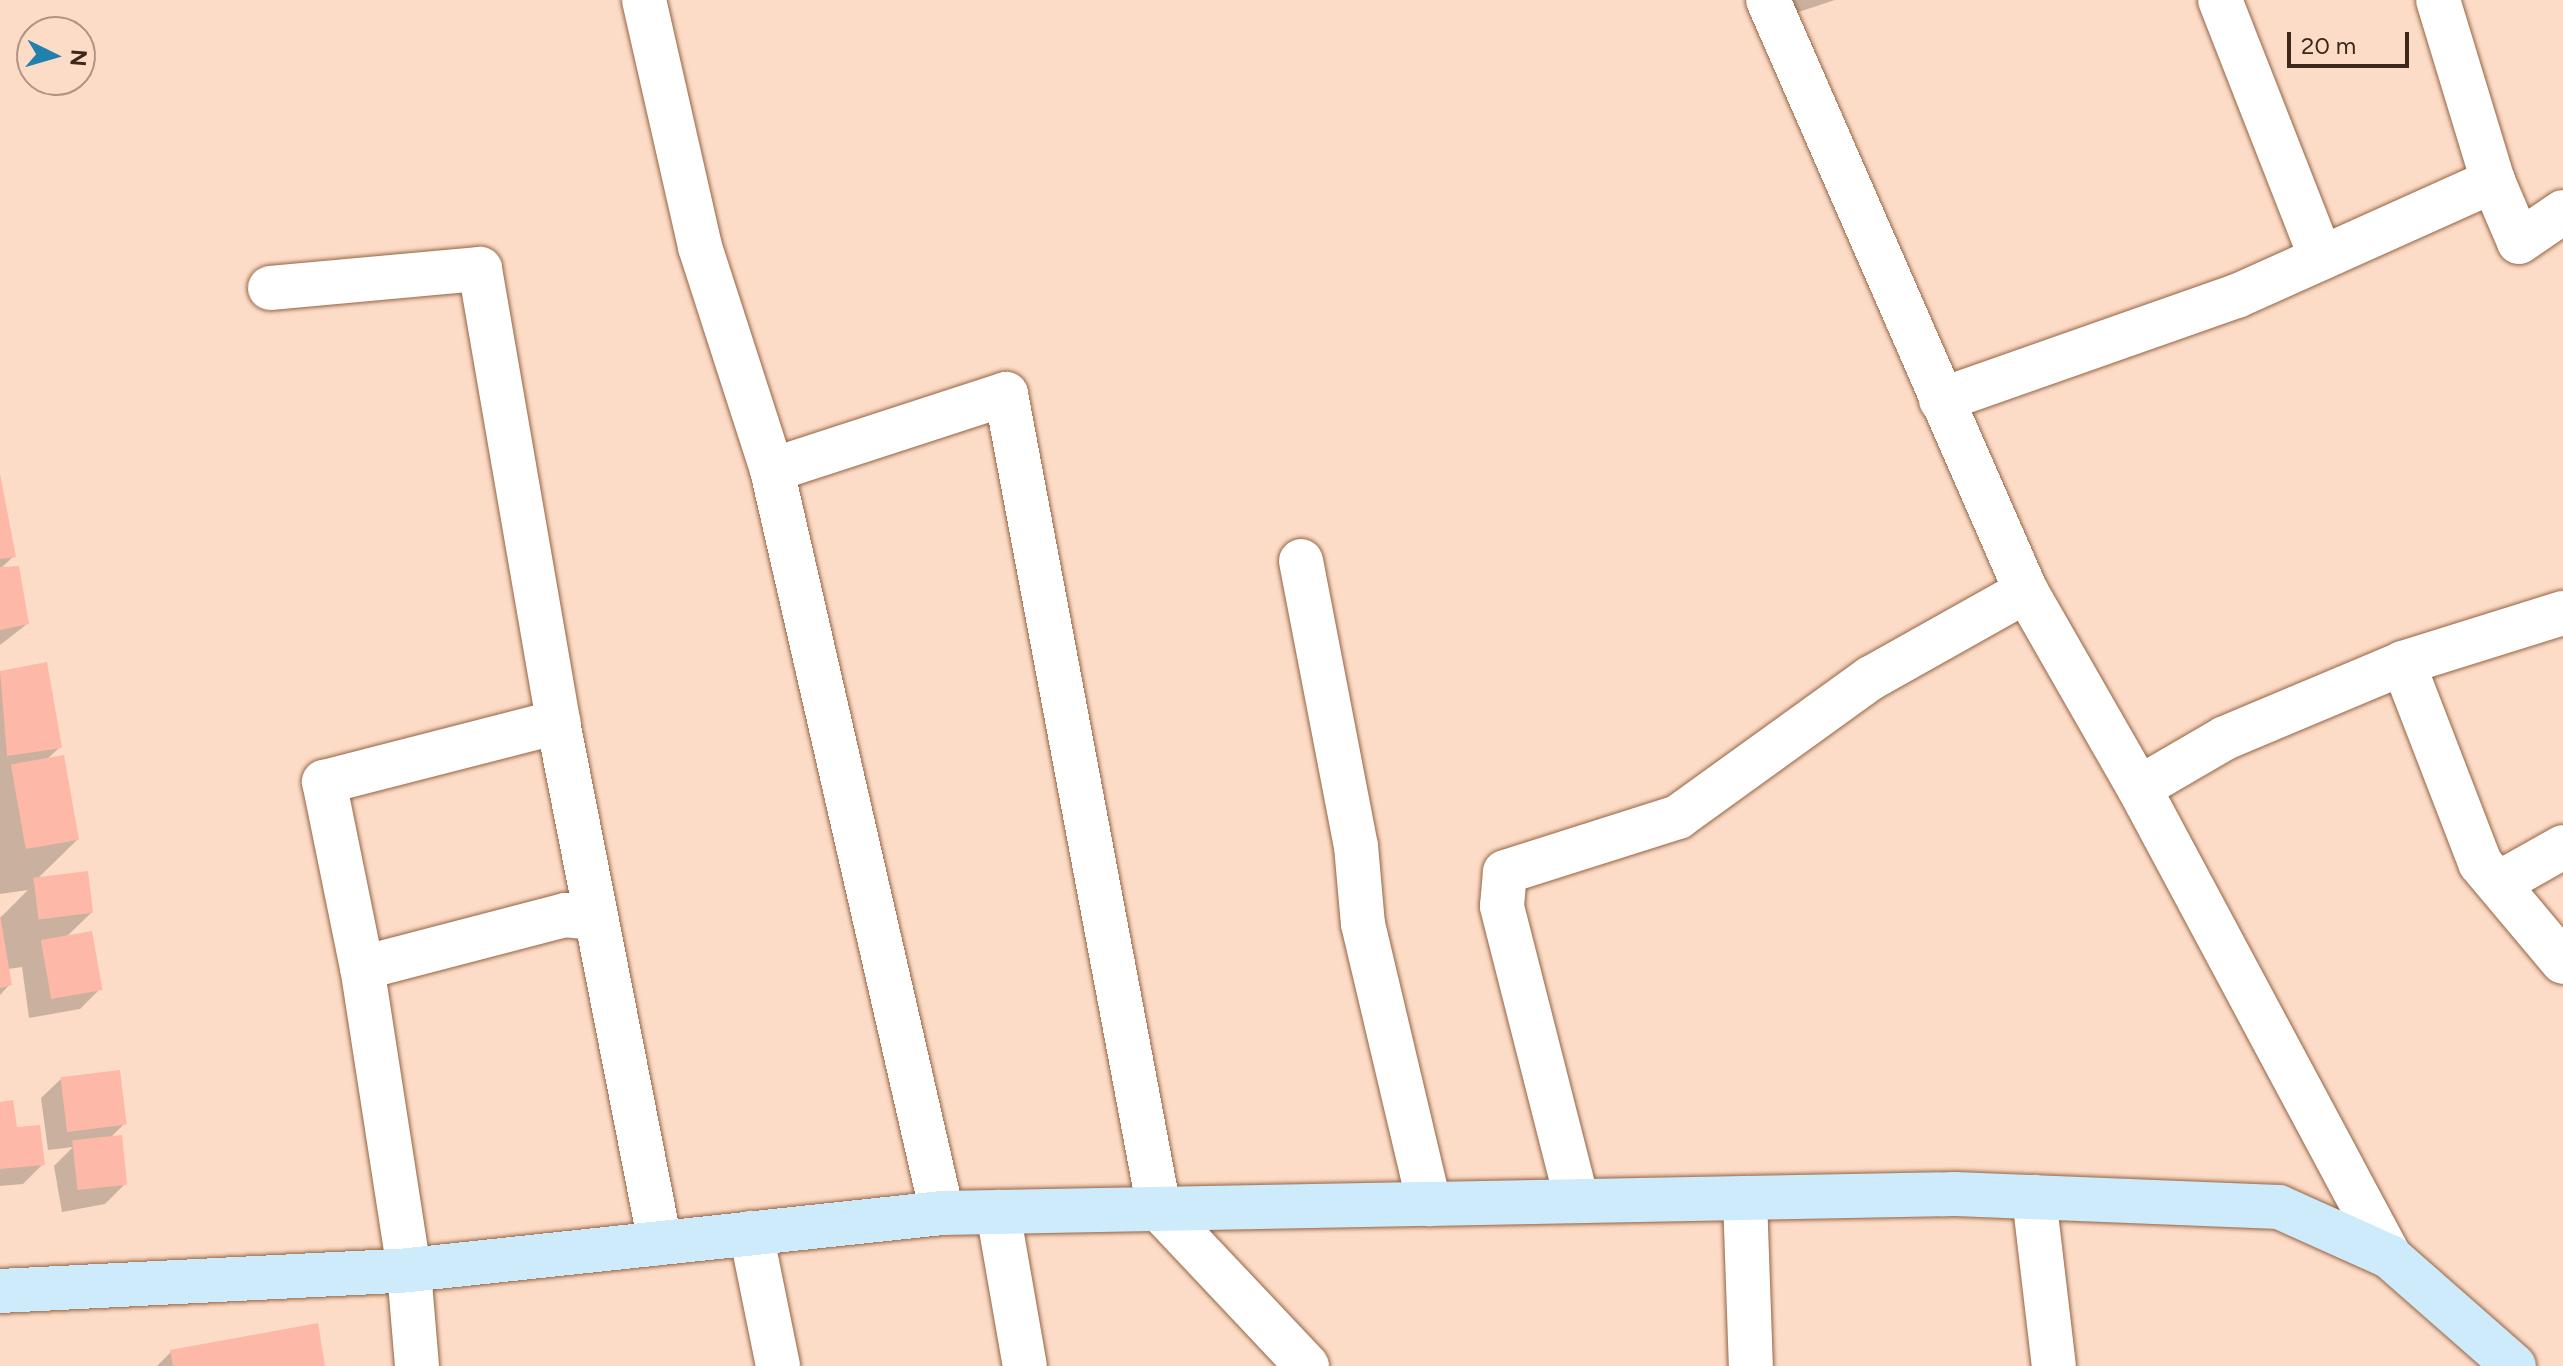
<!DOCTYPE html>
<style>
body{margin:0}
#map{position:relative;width:2563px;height:1366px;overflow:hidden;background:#fddcc7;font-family:Figtree,sans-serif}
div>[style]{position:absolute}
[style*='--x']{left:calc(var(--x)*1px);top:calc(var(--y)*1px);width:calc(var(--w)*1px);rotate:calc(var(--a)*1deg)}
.shadow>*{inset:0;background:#0003}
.building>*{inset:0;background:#fdb8a7;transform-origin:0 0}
.roads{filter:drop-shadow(0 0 2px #946444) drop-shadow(0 0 2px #946444)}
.street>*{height:44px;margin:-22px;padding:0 22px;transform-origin:22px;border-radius:22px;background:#fff}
.secondary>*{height:44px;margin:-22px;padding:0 22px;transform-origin:22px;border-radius:22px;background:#cdebfb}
span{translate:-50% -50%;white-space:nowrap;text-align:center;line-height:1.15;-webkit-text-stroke:8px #fddcc7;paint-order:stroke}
.north{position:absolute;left:16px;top:16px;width:80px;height:80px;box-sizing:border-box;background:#fddcc7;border:2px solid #b09482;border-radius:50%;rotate:95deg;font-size:22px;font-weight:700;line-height:32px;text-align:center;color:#3c281a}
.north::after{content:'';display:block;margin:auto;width:28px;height:36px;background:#2280ac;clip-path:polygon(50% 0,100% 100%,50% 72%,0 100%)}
.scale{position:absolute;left:2287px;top:32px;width:122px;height:36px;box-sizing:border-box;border:4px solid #3c281a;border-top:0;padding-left:10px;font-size:24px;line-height:28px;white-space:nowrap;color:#3c281a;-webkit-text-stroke:6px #fddcc7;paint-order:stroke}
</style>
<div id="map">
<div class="shadow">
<div style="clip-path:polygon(1761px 0,1835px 0,1768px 22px)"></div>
<div style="clip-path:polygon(0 476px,14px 556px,0 569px,27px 624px,0 645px)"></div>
<div style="clip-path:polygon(46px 664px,60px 747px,46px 760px,77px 840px,33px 883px,86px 874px,91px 913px,64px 939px,100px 989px,80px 1009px,29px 1018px,22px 967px,8px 969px,10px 984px,0 995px,0 918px,28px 890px,0 894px,0 673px)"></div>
<div style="clip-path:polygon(61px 1079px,124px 1124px,109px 1139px,125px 1184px,105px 1204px,62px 1212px,54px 1166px,73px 1147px,48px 1150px,41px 1098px)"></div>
<div style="clip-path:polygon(0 1104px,43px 1164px,23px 1184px,0 1186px)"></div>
<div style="clip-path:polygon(171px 1352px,323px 1366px,157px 1366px)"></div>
</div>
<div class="building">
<div style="clip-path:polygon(0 474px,16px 557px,0 559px)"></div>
<div style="clip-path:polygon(19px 566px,29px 624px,0 630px,0 567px)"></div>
<div style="clip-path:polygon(47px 662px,62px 748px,7px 756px,0 671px)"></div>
<div style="left:64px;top:755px;width:86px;height:54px;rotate:80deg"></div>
<div style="left:88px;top:871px;width:42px;height:55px;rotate:83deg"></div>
<div style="clip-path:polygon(0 915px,12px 985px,0 988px)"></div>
<div style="left:92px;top:931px;width:60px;height:52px;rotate:80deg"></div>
<div style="left:120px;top:1070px;width:55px;height:60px;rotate:83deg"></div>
<div style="clip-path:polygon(13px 1100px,17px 1127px,40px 1125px,45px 1165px,0 1169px,0 1102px)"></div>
<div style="left:122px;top:1135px;width:50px;height:50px;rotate:84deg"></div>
<div style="clip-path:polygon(318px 1323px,325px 1366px,173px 1366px,170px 1350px)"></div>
</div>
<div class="roads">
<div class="street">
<div style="--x:644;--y:0;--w:253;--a:77.2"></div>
<div style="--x:700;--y:247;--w:234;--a:72.1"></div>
<div style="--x:772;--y:470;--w:762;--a:77.11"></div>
<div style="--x:1768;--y:0;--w:645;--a:66.42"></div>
<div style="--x:2026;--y:591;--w:227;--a:60.2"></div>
<div style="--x:2139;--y:788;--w:532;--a:61.85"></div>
<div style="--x:2220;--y:0;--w:277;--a:68.6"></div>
<div style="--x:2438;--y:0;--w:189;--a:73.1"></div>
<div style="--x:270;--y:288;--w:211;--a:-5.2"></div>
<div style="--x:480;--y:269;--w:460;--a:80.2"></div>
<div style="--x:558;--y:722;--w:531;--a:78.92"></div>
<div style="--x:1941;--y:400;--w:314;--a:-19.4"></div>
<div style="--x:2237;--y:296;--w:281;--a:-24.2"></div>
<div style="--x:2493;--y:181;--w:66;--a:66.9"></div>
<div style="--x:2519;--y:242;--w:53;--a:-34.3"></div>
<div style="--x:772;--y:470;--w:246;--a:-18"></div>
<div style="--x:1006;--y:394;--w:829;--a:79.37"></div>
<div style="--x:1159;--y:1209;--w:216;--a:46.7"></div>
<div style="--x:1301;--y:561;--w:290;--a:79.1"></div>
<div style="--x:1356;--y:846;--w:78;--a:84.9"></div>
<div style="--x:1363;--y:924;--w:288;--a:76.7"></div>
<div style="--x:2403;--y:663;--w:214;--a:68.9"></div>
<div style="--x:2480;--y:863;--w:129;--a:50"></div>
<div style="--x:2139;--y:788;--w:99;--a:-30.2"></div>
<div style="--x:2225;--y:738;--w:193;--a:-22.8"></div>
<div style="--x:2403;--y:663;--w:168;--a:-17.4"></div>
<div style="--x:2501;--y:882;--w:71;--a:-29.4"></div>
<div style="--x:362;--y:968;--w:210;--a:-14.6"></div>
<div style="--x:565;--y:915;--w:29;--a:6"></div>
<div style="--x:2034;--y:1197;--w:170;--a:83.3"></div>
<div style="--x:1745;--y:1198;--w:168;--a:88"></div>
<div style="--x:1577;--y:1201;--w:304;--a:-104.3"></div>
<div style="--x:1502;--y:906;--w:34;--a:-85"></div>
<div style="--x:1505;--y:872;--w:182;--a:-17.6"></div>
<div style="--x:1678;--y:817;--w:238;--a:-35.8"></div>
<div style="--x:1871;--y:678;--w:178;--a:-29.3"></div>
<div style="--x:998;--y:1212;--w:156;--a:80.1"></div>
<div style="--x:751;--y:1233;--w:136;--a:78.5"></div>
<div style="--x:417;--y:1366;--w:96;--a:-94.8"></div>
<div style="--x:409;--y:1270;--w:306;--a:-98.8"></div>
<div style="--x:362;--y:968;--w:190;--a:-101.5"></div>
<div style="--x:324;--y:782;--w:242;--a:-14.4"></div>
</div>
<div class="secondary">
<div style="--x:0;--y:1291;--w:410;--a:-2.9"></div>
<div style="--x:409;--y:1270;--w:536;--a:-6.1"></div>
<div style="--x:942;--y:1213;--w:1013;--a:-1.07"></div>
<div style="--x:1955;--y:1194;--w:324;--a:2.3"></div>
<div style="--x:2279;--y:1207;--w:122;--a:24.2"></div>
<div style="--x:2390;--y:1257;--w:165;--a:41.3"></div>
</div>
</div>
<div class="north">N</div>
<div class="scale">20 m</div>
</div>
